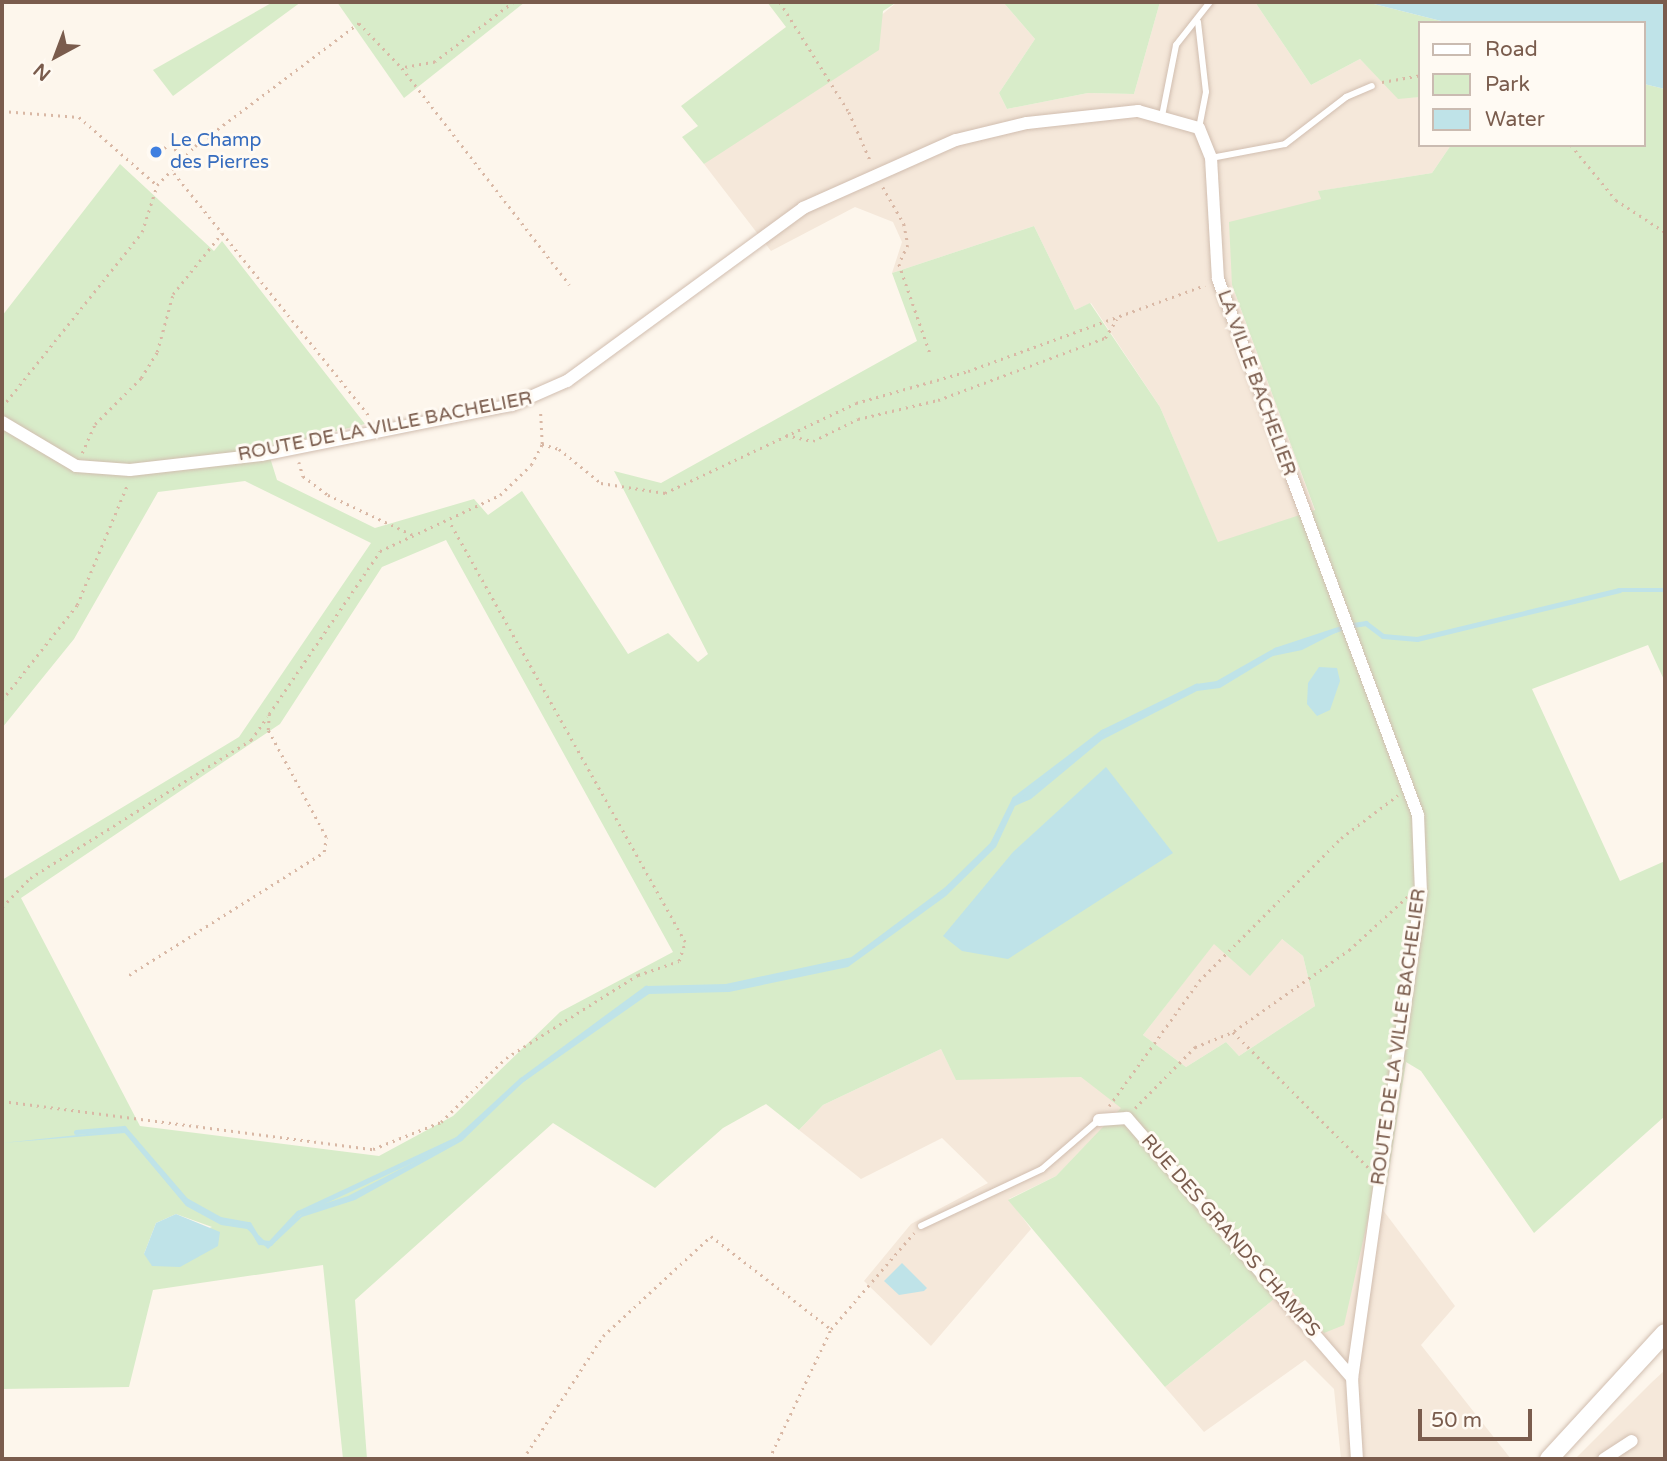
<!DOCTYPE html>
<style>
body{margin:0}
#map{position:relative;width:1667px;height:1461px;overflow:hidden;background:#fdf6ec;font-family:"Varela Round",sans-serif}
div>[style]{position:absolute}
[style*='--x']{left:calc(var(--x)*1px);top:calc(var(--y)*1px);width:calc(var(--w)*1px);rotate:calc(var(--a)*1deg)}
.residential>*{inset:0;background:#f5e8da}
.green>*{inset:0;background:#d8ecc9}
.water>*{inset:0;background:#bfe3e8}
.stream>*{height:4.5px;margin:-2.25px;padding:0 2.25px;transform-origin:2.25px;border-radius:2.25px;background:#bfe3e8}
.path>*{height:2.5px;margin-top:-1.25px;transform-origin:0;background:repeating-linear-gradient(90deg,#d9b8a5 0 2px,transparent 0 7px)}
.roads{filter:drop-shadow(0 0 2px #d1beb0) drop-shadow(0 0 2px #d1beb0)}
.lane>*{height:6px;margin:-3px;padding:0 3px;transform-origin:3px;border-radius:3px;background:#fff}
.street>*{height:12px;margin:-6px;padding:0 6px;transform-origin:6px;border-radius:6px;background:#fff}
.secondary>*{height:18px;margin:-9px;padding:0 9px;transform-origin:9px;border-radius:9px;background:#fff}
.dots>*{width:19px;height:19px;translate:-50% -50%;box-sizing:border-box;border:4px solid #fffaf3;border-radius:50%}
span{translate:-50% -50%;white-space:nowrap;text-align:center;line-height:1.15;-webkit-text-stroke:6px #fffaf3;paint-order:stroke}
.shop-label{font-size:19px;color:#366cbe}
.left{translate:0 -50%;text-align:left}
.street-label{font-size:19px;color:#7a5c4d}
.frame{position:absolute;inset:0;border:4px solid #7a5c4d;pointer-events:none}
.legend{position:absolute;left:1418px;top:21px;width:228px;height:126px;box-sizing:border-box;background:#fffaf3;border:2px solid #cabbb1;margin:0;padding:9px 12px;list-style:none;font-size:21px;color:#7a5c4d}
.legend li{display:flex;align-items:center;gap:14px;height:35px}
.legend b{width:35px;border:2px solid #cabbb1}
.north{position:absolute;left:21px;top:21px;width:70px;height:70px;-webkit-text-stroke:5px #fffaf3;paint-order:stroke;rotate:221deg;font-size:19px;font-weight:700;line-height:28px;text-align:center;color:#7a5c4d}
.north::after{content:'';display:block;margin:auto;width:24px;height:32px;background:#7a5c4d;clip-path:polygon(50% 0,100% 100%,50% 72%,0 100%)}
.scale{position:absolute;left:1418px;top:1409px;width:114px;height:32px;box-sizing:border-box;border:4px solid #7a5c4d;border-top:0;padding-left:9px;font-size:21px;line-height:24px;white-space:nowrap;color:#7a5c4d;-webkit-text-stroke:5px #fffaf3;paint-order:stroke}
</style>
<div id="map">
<div class="residential">
<div style="clip-path:polygon(897px 2px,1003px 2px,1035px 39px,999px 93px,1007px 109px,1088px 93px,1134px 94px,1160px 2px,1255px 2px,1311px 85px,1360px 59px,1398px 98px,1420px 97px,1420px 145px,1451px 145px,1432px 173px,1319px 191px,1321px 199px,1232px 285px,1315px 511px,1218px 543px,1160px 407px,1091px 303px,1075px 310px,1034px 226px,892px 273px,902px 242px,893px 222px,855px 207px,771px 251px,704px 164px)"></div>
<div style="clip-path:polygon(1282px 939px,1303px 956px,1315px 1006px,1239px 1056px,1226px 1042px,1186px 1067px,1143px 1035px,1214px 943px)"></div>
<div style="clip-path:polygon(941px 1049px,956px 1079px,1082px 1077px,1122px 1108px,1056px 1176px,1009px 1199px,1031px 1229px,931px 1346px,864px 1281px,911px 1224px,988px 1183px,942px 1138px,861px 1179px,799px 1130px,823px 1105px)"></div>
<div style="clip-path:polygon(1370px 1209px,1383px 1210px,1455px 1306px,1421px 1345px,1511px 1459px,1341px 1459px,1334px 1389px,1305px 1360px,1204px 1432px,1165px 1387px,1289px 1287px,1324px 1332px)"></div>
<div style="clip-path:polygon(1665px 1370px,1665px 1459px,1575px 1459px,1651px 1383px)"></div>
</div>
<div class="green">
<div style="clip-path:polygon(273px 2px,301px 2px,173px 96px,153px 70px)"></div>
<div style="clip-path:polygon(337px 2px,525px 2px,404px 98px)"></div>
<div style="clip-path:polygon(767px 2px,897px 2px,883px 11px,879px 50px,704px 164px,682px 137px,698px 126px,681px 106px,786px 27px)"></div>
<div style="clip-path:polygon(1003px 2px,1160px 2px,1134px 94px,1088px 93px,1007px 109px,999px 93px,1035px 39px)"></div>
<div style="clip-path:polygon(1255px 2px,1366px 2px,1449px 23px,1420px 23px,1420px 97px,1398px 99px,1360px 59px,1311px 85px)"></div>
<div style="clip-path:polygon(evenodd,1644px 84px,1665px 89px,1665px 682px,1648px 645px,1532px 689px,1620px 881px,1665px 861px,1665px 1116px,1534px 1233px,1421px 1071px,1406px 1062px,1383px 1210px,1370px 1210px,1344px 1325px,1324px 1333px,1289px 1287px,1165px 1387px,1008px 1200px,1056px 1176px,1121px 1108px,1081px 1077px,956px 1080px,941px 1049px,823px 1105px,799px 1130px,766px 1104px,723px 1128px,655px 1188px,553px 1123px,355px 1300px,367px 1459px,343px 1459px,323px 1265px,153px 1290px,129px 1387px,2px 1389px,2px 880px,239px 737px,371px 543px,245px 481px,158px 492px,74px 639px,2px 728px,2px 316px,120px 164px,214px 251px,222px 241px,365px 424px,267px 448px,277px 480px,375px 528px,474px 499px,488px 515px,522px 491px,628px 654px,668px 633px,698px 662px,708px 654px,614px 471px,661px 483px,917px 341px,892px 273px,1034px 226px,1075px 310px,1090px 303px,1160px 407px,1218px 542px,1315px 510px,1232px 285px,1229px 222px,1321px 199px,1318px 191px,1432px 173px,1451px 145px,1644px 145px,1644px 84px,446px 540px,673px 952px,560px 1012px,453px 1116px,379px 1156px,140px 1126px,21px 898px,280px 724px,382px 567px,446px 540px,1644px 84px,1282px 939px,1303px 956px,1315px 1006px,1239px 1056px,1226px 1042px,1186px 1067px,1143px 1035px,1214px 944px,1250px 976px,1282px 939px,1644px 84px,176px 1214px,212px 1227px,144px 1254px,156px 1223px,176px 1214px)"></div>
</div>
<div class="water">
<div style="clip-path:polygon(1366px 2px,1665px 2px,1665px 89px,1644px 84px,1644px 23px,1449px 23px)"></div>
<div style="clip-path:polygon(1341px 630px,1302px 650px,1273px 656px,1220px 688px,1197px 691px,1102px 740px,1031px 799px,1015px 806px,996px 847px,946px 896px,848px 967px,729px 992px,649px 994px,522px 1083px,462px 1141px,355px 1200px,302px 1217px,268px 1249px,247px 1229px,221px 1225px,186px 1206px,125px 1133px,2px 1143px,125px 1130px,190px 1204px,227px 1223px,249px 1226px,268px 1244px,308px 1209px,348px 1196px,459px 1139px,538px 1068px,648px 990px,730px 988px,853px 960px,948px 890px,994px 843px,1014px 802px,1101px 736px,1196px 687px,1216px 685px,1266px 656px)"></div>
<div style="clip-path:polygon(1337px 668px,1340px 681px,1330px 710px,1317px 716px,1307px 704px,1308px 683px,1319px 667px)"></div>
<div style="clip-path:polygon(1106px 767px,1173px 853px,1008px 959px,962px 951px,943px 936px,1013px 852px)"></div>
<div style="clip-path:polygon(176px 1214px,220px 1232px,218px 1246px,180px 1267px,152px 1266px,144px 1254px,156px 1223px)"></div>
<div style="clip-path:polygon(902px 1263px,927px 1288px,924px 1291px,899px 1295px,884px 1281px)"></div>
</div>
<div class="stream">
<div style="--x:76;--y:1132;--w:48;--a:-4.8"></div>
<div style="--x:124;--y:1128;--w:95;--a:49.3"></div>
<div style="--x:186;--y:1200;--w:39;--a:29"></div>
<div style="--x:220;--y:1219;--w:29;--a:10"></div>
<div style="--x:249;--y:1224;--w:21;--a:59"></div>
<div style="--x:260;--y:1242;--w:10;--a:6"></div>
<div style="--x:270;--y:1243;--w:41;--a:-47"></div>
<div style="--x:298;--y:1213;--w:175;--a:-25"></div>
<div style="--x:457;--y:1139;--w:87;--a:-42.7"></div>
<div style="--x:521;--y:1080;--w:155;--a:-36.4"></div>
<div style="--x:646;--y:988;--w:80;--a:-1.4"></div>
<div style="--x:726;--y:986;--w:129;--a:-12.1"></div>
<div style="--x:852;--y:959;--w:117;--a:-36.7"></div>
<div style="--x:946;--y:889;--w:64;--a:-44.4"></div>
<div style="--x:992;--y:844;--w:50;--a:-63.9"></div>
<div style="--x:1014;--y:799;--w:111;--a:-37.3"></div>
<div style="--x:1102;--y:732;--w:105;--a:-26.1"></div>
<div style="--x:1196;--y:686;--w:21;--a:-8"></div>
<div style="--x:1217;--y:683;--w:67;--a:-29.6"></div>
<div style="--x:1275;--y:650;--w:76;--a:-18.4"></div>
<div style="--x:1347;--y:626;--w:19;--a:-9"></div>
<div style="--x:1366;--y:623;--w:21;--a:37"></div>
<div style="--x:1383;--y:636;--w:34;--a:5"></div>
<div style="--x:1417;--y:639;--w:208;--a:-13.6"></div>
<div style="--x:1619;--y:590;--w:46;--a:0"></div>
</div>
<div class="path">
<div style="--x:514;--y:2;--w:99;--a:142.8"></div>
<div style="--x:435;--y:62;--w:34;--a:170"></div>
<div style="--x:402;--y:68;--w:274;--a:52.3"></div>
<div style="--x:780;--y:2;--w:130;--a:57.9"></div>
<div style="--x:849;--y:112;--w:55;--a:66.3"></div>
<div style="--x:1382;--y:82;--w:39;--a:-10"></div>
<div style="--x:2;--y:111;--w:77;--a:4.5"></div>
<div style="--x:79;--y:117;--w:103;--a:41.1"></div>
<div style="--x:1571;--y:145;--w:71;--a:50.7"></div>
<div style="--x:1616;--y:200;--w:59;--a:33.1"></div>
<div style="--x:164;--y:148;--w:9;--a:-36"></div>
<div style="--x:171;--y:143;--w:19;--a:55"></div>
<div style="--x:174;--y:173;--w:314;--a:51.2"></div>
<div style="--x:883;--y:187;--w:43;--a:60.4"></div>
<div style="--x:904;--y:224;--w:21;--a:79"></div>
<div style="--x:908;--y:245;--w:21;--a:115"></div>
<div style="--x:899;--y:264;--w:97;--a:70.8"></div>
<div style="--x:2;--y:407;--w:224;--a:-51.3"></div>
<div style="--x:142;--y:232;--w:49;--a:-72.3"></div>
<div style="--x:157;--y:185;--w:54;--a:-45.7"></div>
<div style="--x:195;--y:146;--w:205;--a:-36.9"></div>
<div style="--x:359;--y:23;--w:62;--a:46.3"></div>
<div style="--x:786;--y:435;--w:28;--a:13"></div>
<div style="--x:813;--y:441;--w:50;--a:-26.1"></div>
<div style="--x:858;--y:419;--w:82;--a:-13.4"></div>
<div style="--x:938;--y:400;--w:178;--a:-20.4"></div>
<div style="--x:1105;--y:338;--w:22;--a:-58"></div>
<div style="--x:542;--y:444;--w:18;--a:16"></div>
<div style="--x:559;--y:449;--w:54;--a:39"></div>
<div style="--x:601;--y:483;--w:65;--a:8.9"></div>
<div style="--x:665;--y:493;--w:211;--a:-25.2"></div>
<div style="--x:856;--y:403;--w:116;--a:-15.9"></div>
<div style="--x:968;--y:371;--w:252;--a:-19.9"></div>
<div style="--x:82;--y:453;--w:32;--a:-66"></div>
<div style="--x:95;--y:424;--w:65;--a:-45"></div>
<div style="--x:141;--y:378;--w:31;--a:-58"></div>
<div style="--x:157;--y:352;--w:60;--a:-74.6"></div>
<div style="--x:173;--y:294;--w:78;--a:-51.2"></div>
<div style="--x:299;--y:462;--w:15;--a:74"></div>
<div style="--x:303;--y:476;--w:31;--a:37"></div>
<div style="--x:328;--y:495;--w:94;--a:25.2"></div>
<div style="--x:2;--y:700;--w:121;--a:-51.7"></div>
<div style="--x:77;--y:605;--w:132;--a:-67.3"></div>
<div style="--x:2;--y:907;--w:40;--a:-46"></div>
<div style="--x:30;--y:878;--w:261;--a:-32"></div>
<div style="--x:251;--y:740;--w:28;--a:-55"></div>
<div style="--x:129;--y:975;--w:231;--a:-32.2"></div>
<div style="--x:324;--y:852;--w:15;--a:-82"></div>
<div style="--x:326;--y:837;--w:122;--a:-118.5"></div>
<div style="--x:268;--y:730;--w:16;--a:-86"></div>
<div style="--x:269;--y:714;--w:197;--a:-55.7"></div>
<div style="--x:380;--y:551;--w:132;--a:-25"></div>
<div style="--x:500;--y:495;--w:43;--a:-44.1"></div>
<div style="--x:531;--y:465;--w:24;--a:-62"></div>
<div style="--x:542;--y:444;--w:35;--a:-93"></div>
<div style="--x:1234;--y:1031;--w:141;--a:-35.2"></div>
<div style="--x:1349;--y:950;--w:79;--a:-42.4"></div>
<div style="--x:2;--y:1101;--w:374;--a:7.4"></div>
<div style="--x:373;--y:1149;--w:73;--a:-21.7"></div>
<div style="--x:441;--y:1122;--w:91;--a:-44.6"></div>
<div style="--x:506;--y:1058;--w:156;--a:-32.2"></div>
<div style="--x:638;--y:975;--w:43;--a:-18.9"></div>
<div style="--x:679;--y:961;--w:20;--a:-72"></div>
<div style="--x:685;--y:942;--w:480;--a:-119.3"></div>
<div style="--x:1109;--y:1106;--w:154;--a:-54.2"></div>
<div style="--x:1199;--y:981;--w:202;--a:-45.2"></div>
<div style="--x:1341;--y:838;--w:71;--a:-37"></div>
<div style="--x:1135;--y:1108;--w:86;--a:-45.5"></div>
<div style="--x:1195;--y:1047;--w:41;--a:-21.5"></div>
<div style="--x:1233;--y:1032;--w:192;--a:45"></div>
<div style="--x:523;--y:1459;--w:147;--a:-57"></div>
<div style="--x:603;--y:1336;--w:147;--a:-42.8"></div>
<div style="--x:711;--y:1236;--w:152;--a:37.8"></div>
<div style="--x:769;--y:1459;--w:144;--a:-64.5"></div>
<div style="--x:831;--y:1329;--w:127;--a:-49.2"></div>
</div>
<div class="roads">
<div class="lane">
<div style="--x:1198;--y:22;--w:70;--a:83.5"></div>
<div style="--x:1206;--y:92;--w:37;--a:101"></div>
<div style="--x:1162;--y:116;--w:72;--a:-78.8"></div>
<div style="--x:1176;--y:45;--w:55;--a:-51.7"></div>
<div style="--x:1211;--y:158;--w:75;--a:-10.7"></div>
<div style="--x:1285;--y:144;--w:77;--a:-37.6"></div>
<div style="--x:1346;--y:97;--w:28;--a:-23"></div>
<div style="--x:921;--y:1226;--w:134;--a:-25.2"></div>
<div style="--x:1042;--y:1169;--w:75;--a:-40.7"></div>
</div>
<div class="street">
<div style="--x:2;--y:422;--w:86;--a:30.7"></div>
<div style="--x:76;--y:466;--w:54;--a:4.2"></div>
<div style="--x:130;--y:470;--w:132;--a:-6.5"></div>
<div style="--x:261;--y:455;--w:256;--a:-11.3"></div>
<div style="--x:512;--y:405;--w:60;--a:-23.6"></div>
<div style="--x:567;--y:381;--w:293;--a:-36.2"></div>
<div style="--x:803;--y:208;--w:167;--a:-24"></div>
<div style="--x:956;--y:140;--w:73;--a:-13.5"></div>
<div style="--x:1027;--y:123;--w:112;--a:-6.2"></div>
<div style="--x:1138;--y:111;--w:63;--a:15.6"></div>
<div style="--x:1199;--y:128;--w:32;--a:68"></div>
<div style="--x:1211;--y:158;--w:121;--a:86.7"></div>
<div style="--x:1218;--y:279;--w:572;--a:69.54"></div>
<div style="--x:1418;--y:815;--w:79;--a:87.8"></div>
<div style="--x:1421;--y:894;--w:489;--a:98.1"></div>
<div style="--x:1352;--y:1378;--w:81;--a:86.5"></div>
<div style="--x:1099;--y:1120;--w:28;--a:-4"></div>
<div style="--x:1127;--y:1118;--w:344;--a:49.1"></div>
<div style="--x:1604;--y:1459;--w:33;--a:-33"></div>
</div>
<div class="secondary">
<div style="--x:1549;--y:1459;--w:171;--a:-47.4"></div>
</div>
</div>
<div class="dots">
<div style="left:156px;top:152px;background:#3f7fe0"></div>
</div>
<div class="shop-label">
<span class="left" style="left:170px;top:152px">Le Champ<br>des Pierres</span>
</div>
<div class="street-label">
<span style="left:1256px;top:383px;rotate:70deg">LA VILLE BACHELIER</span>
<span style="left:385px;top:427px;rotate:-11deg">ROUTE DE LA VILLE BACHELIER</span>
<span style="left:1399px;top:1037px;rotate:-82deg">ROUTE DE LA VILLE BACHELIER</span>
<span style="left:1230px;top:1236px;rotate:49deg">RUE DES GRANDS CHAMPS</span>
</div>
<div class="frame"></div>
<ul class="legend">
<li><b style="height:9px;background:#fff"></b>Road</li>
<li><b style="height:19px;background:#d8ecc9"></b>Park</li>
<li><b style="height:19px;background:#bfe3e8"></b>Water</li>
</ul>
<div class="north">N</div>
<div class="scale">50 m</div>
</div>
